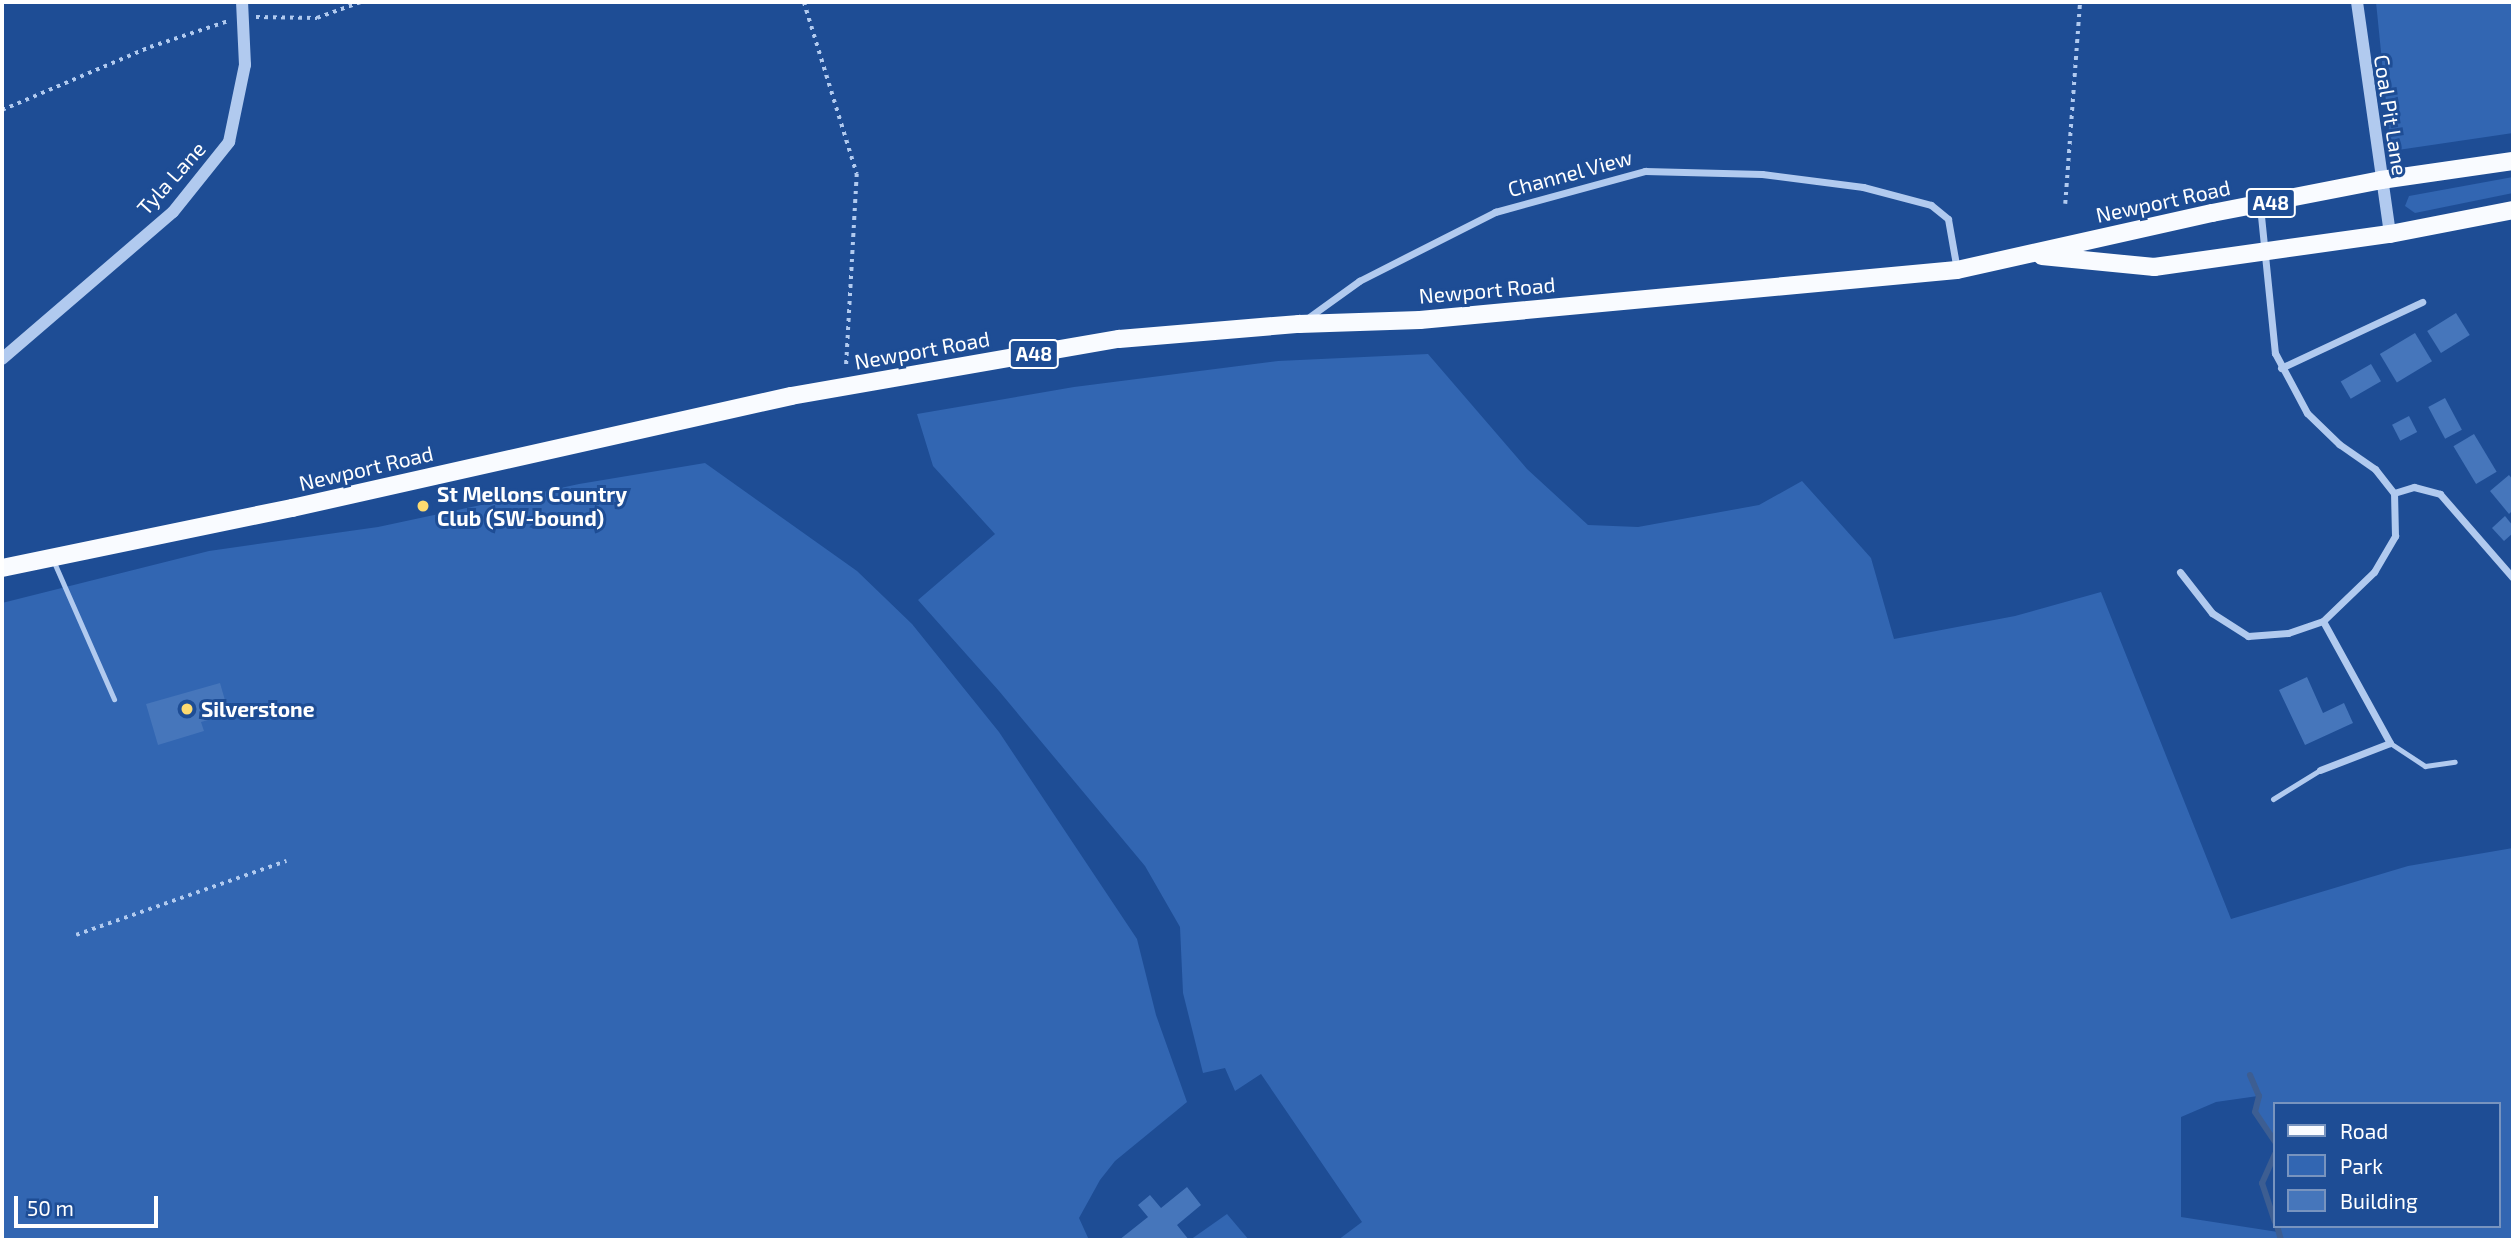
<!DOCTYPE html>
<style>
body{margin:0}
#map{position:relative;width:2515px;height:1242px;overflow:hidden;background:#1e4d95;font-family:"Exo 2",sans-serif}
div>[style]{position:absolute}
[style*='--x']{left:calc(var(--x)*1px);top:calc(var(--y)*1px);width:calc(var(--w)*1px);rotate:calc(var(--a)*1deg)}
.green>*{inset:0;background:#3266b2}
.stream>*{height:6px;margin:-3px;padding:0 3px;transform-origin:3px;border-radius:3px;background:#3d5e92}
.building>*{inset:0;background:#4676bb;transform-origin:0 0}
.path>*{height:3.5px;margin-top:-1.75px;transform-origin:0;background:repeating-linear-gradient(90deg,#b1caef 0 3.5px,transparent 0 8.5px)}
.service>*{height:5px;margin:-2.5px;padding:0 2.5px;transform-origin:2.5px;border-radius:2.5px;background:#b1caef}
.minor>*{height:7px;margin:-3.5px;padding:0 3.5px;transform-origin:3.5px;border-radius:3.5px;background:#b1caef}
.tertiary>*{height:12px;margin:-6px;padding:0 6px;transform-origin:6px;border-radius:6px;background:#b1caef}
.primary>*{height:18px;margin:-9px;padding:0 9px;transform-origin:9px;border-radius:9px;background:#f9fbff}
.dots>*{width:19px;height:19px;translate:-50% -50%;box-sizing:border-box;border:4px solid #1e4d95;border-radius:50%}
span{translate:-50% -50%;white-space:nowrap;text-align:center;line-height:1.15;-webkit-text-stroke:6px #1e4d95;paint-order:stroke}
.shield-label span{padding:2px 5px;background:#1e4d95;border:2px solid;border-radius:5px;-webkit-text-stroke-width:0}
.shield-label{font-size:19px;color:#fff;font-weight:700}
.street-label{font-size:21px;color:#fff}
.poi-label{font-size:21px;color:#fff;font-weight:700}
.left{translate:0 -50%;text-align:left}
.frame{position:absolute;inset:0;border:4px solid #fff;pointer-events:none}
.legend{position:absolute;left:2273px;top:1102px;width:228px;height:126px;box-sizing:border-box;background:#1e4d95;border:2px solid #7894bf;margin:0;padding:9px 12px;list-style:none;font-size:21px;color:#fff}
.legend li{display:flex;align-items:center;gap:14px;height:35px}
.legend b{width:35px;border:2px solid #7894bf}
.scale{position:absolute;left:14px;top:1196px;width:144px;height:32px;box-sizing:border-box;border:4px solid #fff;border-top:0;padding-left:9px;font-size:21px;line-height:24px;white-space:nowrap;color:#fff;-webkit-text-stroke:5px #1e4d95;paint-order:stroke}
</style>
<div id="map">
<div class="green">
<div style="clip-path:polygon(2376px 2px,2513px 2px,2513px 133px,2391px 151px)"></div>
<div style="clip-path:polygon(2513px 177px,2513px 193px,2415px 213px,2405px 206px,2409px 196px)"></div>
<div style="clip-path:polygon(evenodd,1428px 354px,1527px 469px,1588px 525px,1638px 527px,1759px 505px,1802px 481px,1871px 558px,1894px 639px,2015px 616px,2101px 592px,2231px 919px,2408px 866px,2513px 848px,2513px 1240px,1338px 1240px,1362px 1222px,1261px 1074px,1235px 1091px,1225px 1068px,1203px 1073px,1183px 993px,1180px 927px,1145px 866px,999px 691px,918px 600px,995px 534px,933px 466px,917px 414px,1074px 387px,1278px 361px,1428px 354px,2258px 1096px,2255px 1112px,2275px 1142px,2275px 1104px,2499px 1104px,2499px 1226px,2277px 1226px,2278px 1232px,2181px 1217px,2181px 1117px,2216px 1102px,2258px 1096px)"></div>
<div style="clip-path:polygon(705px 463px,857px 571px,912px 624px,999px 732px,1137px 939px,1156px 1015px,1187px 1102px,1115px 1161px,1100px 1180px,1079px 1218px,1089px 1240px,2px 1240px,2px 603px,209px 551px,378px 527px,579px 484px)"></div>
<div style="clip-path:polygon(1227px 1214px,1249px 1240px,1190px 1240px)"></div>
</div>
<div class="stream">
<div style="--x:2250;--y:1075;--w:23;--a:67"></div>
<div style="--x:2259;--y:1096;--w:16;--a:104"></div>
<div style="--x:2255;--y:1112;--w:36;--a:56"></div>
<div style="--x:2275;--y:1154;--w:32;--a:114"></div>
<div style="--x:2262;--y:1183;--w:41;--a:71.6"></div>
<div style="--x:2277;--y:1226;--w:15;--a:74"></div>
</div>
<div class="building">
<div style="left:2456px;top:313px;width:26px;height:34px;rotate:58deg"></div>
<div style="left:2415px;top:333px;width:33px;height:41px;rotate:59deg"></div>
<div style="left:2371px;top:364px;width:20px;height:35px;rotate:60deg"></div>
<div style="left:2445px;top:398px;width:36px;height:19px;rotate:62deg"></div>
<div style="left:2409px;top:416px;width:18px;height:19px;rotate:63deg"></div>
<div style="left:2474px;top:434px;width:44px;height:24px;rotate:59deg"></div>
<div style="clip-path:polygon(2509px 475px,2513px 480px,2513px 510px,2509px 514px,2490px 491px)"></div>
<div style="clip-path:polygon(2505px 516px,2513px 526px,2513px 533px,2504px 541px,2492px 528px)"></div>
<div style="clip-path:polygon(2307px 677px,2323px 713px,2344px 703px,2353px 723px,2305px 745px,2279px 690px)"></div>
<div style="clip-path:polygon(220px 683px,229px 714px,201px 722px,204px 731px,158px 745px,146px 704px)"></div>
<div style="clip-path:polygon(1187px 1187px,1201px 1205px,1177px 1225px,1189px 1240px,1119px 1240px,1148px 1217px,1138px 1205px,1150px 1195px,1161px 1208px)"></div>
</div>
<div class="path">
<div style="--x:804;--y:2;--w:180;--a:72.9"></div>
<div style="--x:857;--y:174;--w:195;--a:93.2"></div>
<div style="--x:256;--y:17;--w:61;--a:0.9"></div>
<div style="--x:317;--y:18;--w:47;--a:-20"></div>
<div style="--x:2;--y:110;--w:161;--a:-23.1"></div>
<div style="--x:150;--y:47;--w:82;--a:-18.4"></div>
<div style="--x:2065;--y:204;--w:203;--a:-85.8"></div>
<div style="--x:76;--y:935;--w:223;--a:-19.4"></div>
</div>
<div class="service">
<div style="--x:53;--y:560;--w:152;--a:66.3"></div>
<div style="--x:2390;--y:743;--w:42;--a:33.3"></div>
<div style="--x:2425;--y:766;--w:30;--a:-8"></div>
<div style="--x:2273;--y:799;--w:55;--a:-31.7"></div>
</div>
<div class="minor">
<div style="--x:2260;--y:206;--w:148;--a:84.2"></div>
<div style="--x:2275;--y:353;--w:68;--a:61.9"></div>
<div style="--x:2307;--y:413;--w:45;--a:44.1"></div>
<div style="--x:2339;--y:444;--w:44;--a:34.8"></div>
<div style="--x:2375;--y:469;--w:31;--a:52"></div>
<div style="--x:2394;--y:493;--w:21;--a:-17"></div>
<div style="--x:2414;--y:487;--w:27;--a:15"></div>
<div style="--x:2440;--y:494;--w:111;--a:49"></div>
<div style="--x:1305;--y:320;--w:67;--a:-35.8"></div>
<div style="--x:1359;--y:281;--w:153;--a:-26.9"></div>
<div style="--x:1495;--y:212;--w:156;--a:-15.3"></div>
<div style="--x:1645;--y:171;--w:117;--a:1.5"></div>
<div style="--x:1762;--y:174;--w:102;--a:7.3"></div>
<div style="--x:1863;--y:187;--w:70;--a:14.8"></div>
<div style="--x:1931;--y:205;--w:22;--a:39"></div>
<div style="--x:1948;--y:219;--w:52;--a:80"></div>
<div style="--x:2281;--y:368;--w:156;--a:-25.1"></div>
<div style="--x:2180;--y:572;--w:52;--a:52"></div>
<div style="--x:2212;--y:613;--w:43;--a:32.6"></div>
<div style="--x:2248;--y:636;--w:40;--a:-4.3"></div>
<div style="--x:2288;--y:633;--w:37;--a:-19"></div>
<div style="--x:2323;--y:621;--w:71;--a:-43.9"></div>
<div style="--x:2374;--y:572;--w:42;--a:-59.7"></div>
<div style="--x:2395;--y:536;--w:43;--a:-91.3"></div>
<div style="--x:2320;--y:770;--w:75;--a:-21.1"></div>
<div style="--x:2390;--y:743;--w:139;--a:-118.8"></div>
</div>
<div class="tertiary">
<div style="--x:2357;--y:2;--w:234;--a:81.9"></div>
<div style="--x:2;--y:359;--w:225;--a:-40.7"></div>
<div style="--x:173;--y:212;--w:90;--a:-51.3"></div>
<div style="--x:229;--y:142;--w:79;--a:-78.3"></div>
<div style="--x:245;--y:65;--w:63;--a:-92.7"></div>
</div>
<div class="primary">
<div style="--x:2042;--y:256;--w:113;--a:5.6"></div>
<div style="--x:2154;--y:267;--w:238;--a:-8"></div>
<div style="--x:2390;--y:234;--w:125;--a:-11"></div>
<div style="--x:2;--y:568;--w:296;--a:-11.7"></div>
<div style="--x:292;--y:508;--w:511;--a:-12.65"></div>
<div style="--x:791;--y:396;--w:333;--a:-9.9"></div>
<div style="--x:1119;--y:339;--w:181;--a:-4.8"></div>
<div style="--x:1299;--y:324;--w:121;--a:-1.9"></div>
<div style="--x:1420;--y:320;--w:539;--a:-5.32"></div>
<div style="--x:1957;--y:270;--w:261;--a:-12.6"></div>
<div style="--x:2212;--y:213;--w:172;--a:-11"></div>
<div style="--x:2381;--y:180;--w:133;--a:-8.2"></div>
</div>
<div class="dots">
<div style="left:423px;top:506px;background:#fdda70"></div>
<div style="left:187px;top:709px;background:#fdda70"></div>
</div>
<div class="shield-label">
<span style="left:2271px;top:203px">A48</span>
<span style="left:1034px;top:354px">A48</span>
</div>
<div class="street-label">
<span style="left:2391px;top:115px;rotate:81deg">Coal Pit Lane</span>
<span style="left:1570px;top:173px;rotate:-15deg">Channel View</span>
<span style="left:171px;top:178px;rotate:-48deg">Tyla Lane</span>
<span style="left:2163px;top:201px;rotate:-12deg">Newport Road</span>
<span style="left:1487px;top:290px;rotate:-5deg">Newport Road</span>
<span style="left:922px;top:350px;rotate:-10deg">Newport Road</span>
<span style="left:366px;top:468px;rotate:-13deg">Newport Road</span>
</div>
<div class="poi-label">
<span class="left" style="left:437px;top:506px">St Mellons Country<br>Club (SW-bound)</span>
<span class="left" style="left:201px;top:709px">Silverstone</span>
</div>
<div class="frame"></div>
<ul class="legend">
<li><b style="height:9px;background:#f9fbff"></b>Road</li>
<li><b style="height:19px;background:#3266b2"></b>Park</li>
<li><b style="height:19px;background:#4676bb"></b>Building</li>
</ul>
<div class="scale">50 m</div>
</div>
